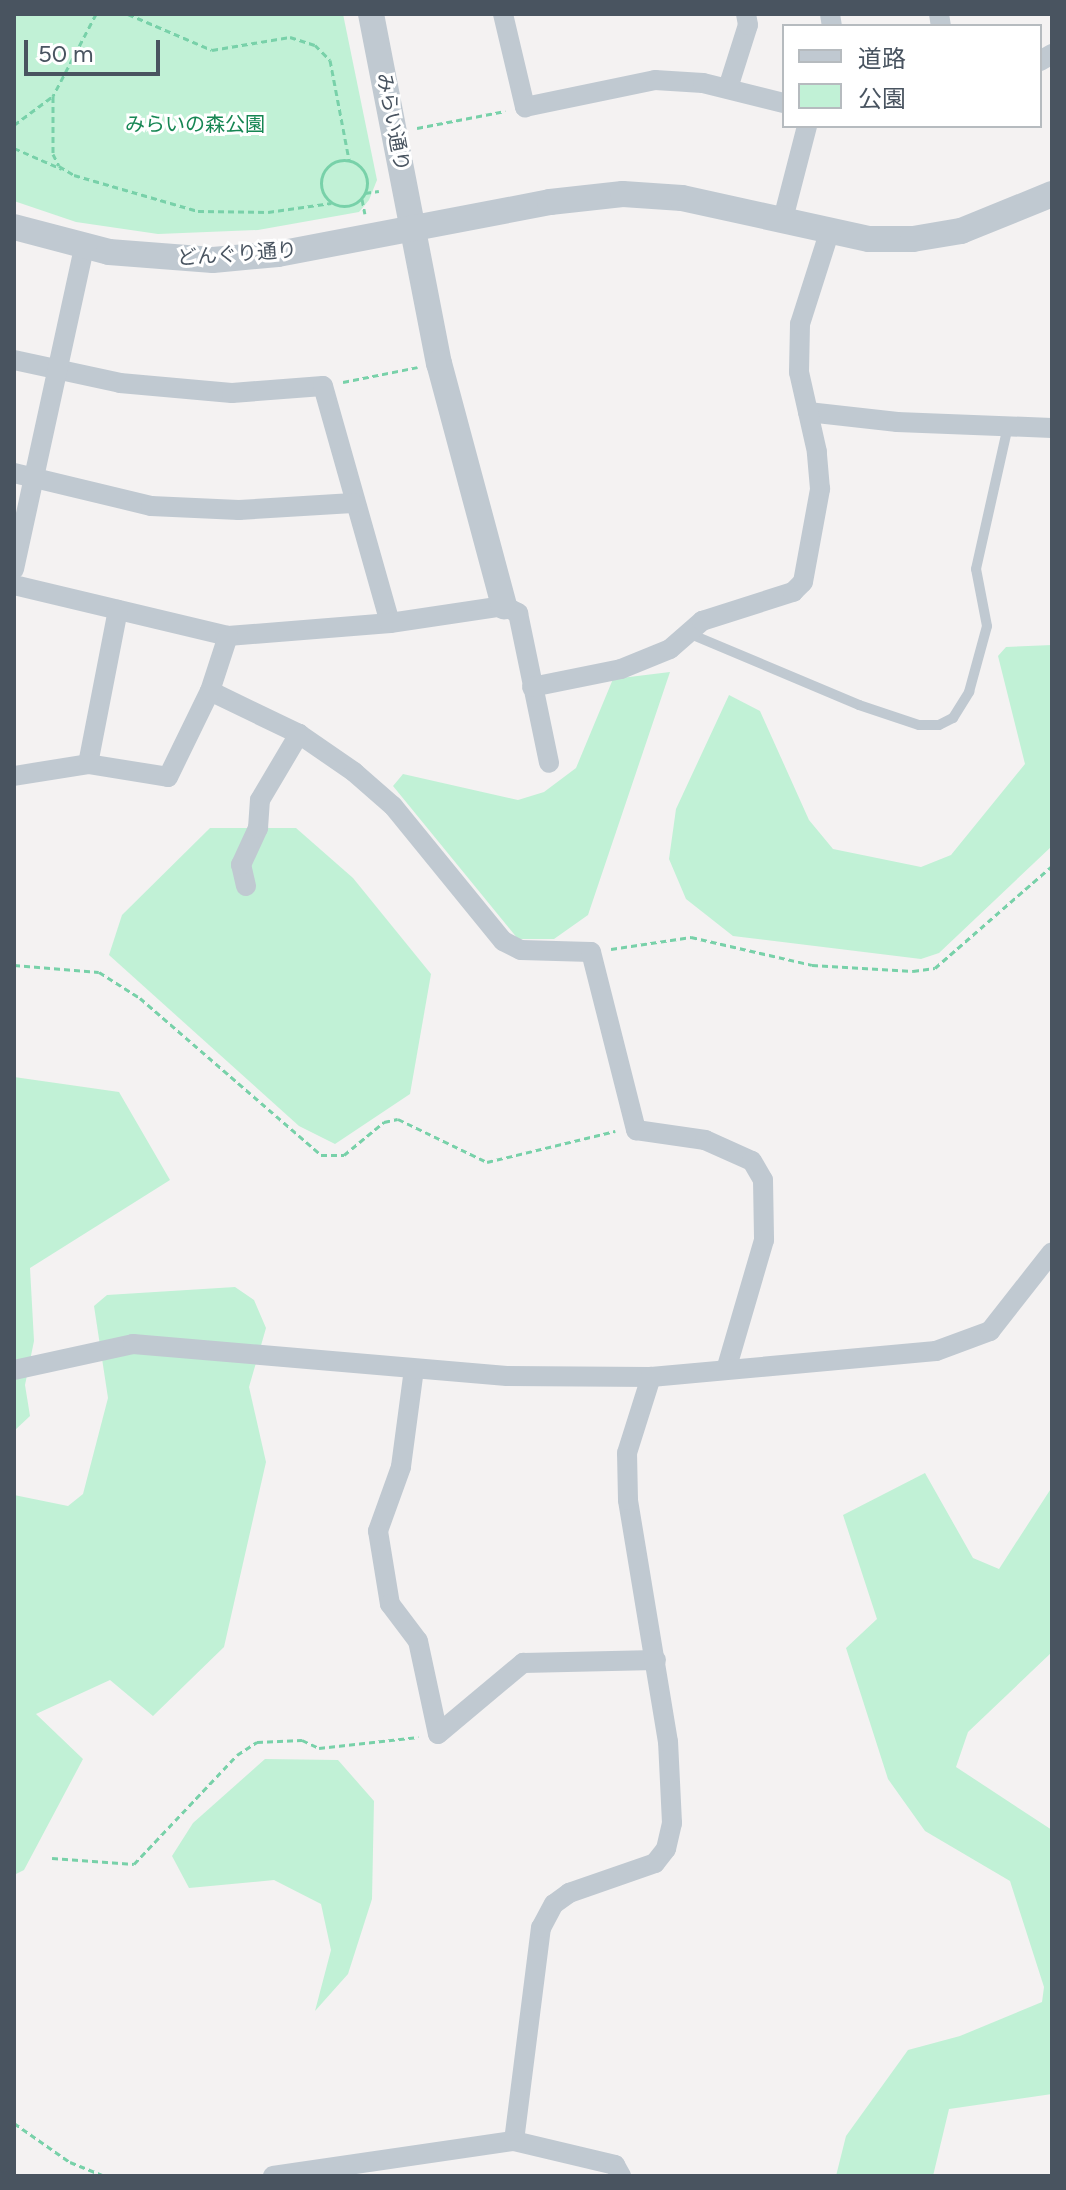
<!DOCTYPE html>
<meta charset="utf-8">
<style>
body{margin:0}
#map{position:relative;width:1066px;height:2190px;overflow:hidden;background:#f4f2f2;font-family:Figtree,"Noto Sans JP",sans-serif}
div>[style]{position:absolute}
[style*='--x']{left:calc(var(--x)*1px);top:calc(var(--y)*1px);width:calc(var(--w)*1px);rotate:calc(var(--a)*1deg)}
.green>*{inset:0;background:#c1f1d6}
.path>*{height:3px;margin-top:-1.5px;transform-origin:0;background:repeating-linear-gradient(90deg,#78d1a9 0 6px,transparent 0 10px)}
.path>.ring{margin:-1.5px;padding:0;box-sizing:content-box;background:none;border:3px solid #78d1a9;border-radius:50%}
.service>*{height:10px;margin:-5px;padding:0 5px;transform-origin:5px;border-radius:5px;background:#c0c9d1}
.minor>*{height:20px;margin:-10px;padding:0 10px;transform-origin:10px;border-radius:10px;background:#c0c9d1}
.tertiary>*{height:26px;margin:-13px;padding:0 13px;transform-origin:13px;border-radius:13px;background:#c0c9d1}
span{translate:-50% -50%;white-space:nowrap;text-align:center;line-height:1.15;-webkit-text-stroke:6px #fff;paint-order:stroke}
.street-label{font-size:20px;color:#495460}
.park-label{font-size:20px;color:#168653}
.frame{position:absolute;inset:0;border:16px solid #495460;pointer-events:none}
.legend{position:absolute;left:782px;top:24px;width:260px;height:104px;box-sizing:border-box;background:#fff;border:2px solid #b6bbbf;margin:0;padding:10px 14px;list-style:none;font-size:24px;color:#495460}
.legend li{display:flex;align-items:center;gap:16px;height:40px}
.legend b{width:40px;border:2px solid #b6bbbf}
.scale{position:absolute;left:24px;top:40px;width:136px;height:36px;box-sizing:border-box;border:4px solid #495460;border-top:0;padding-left:10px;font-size:24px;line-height:28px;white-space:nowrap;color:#495460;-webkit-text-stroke:6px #fff;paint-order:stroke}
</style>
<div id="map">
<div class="green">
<div style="clip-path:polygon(14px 14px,343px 14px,377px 180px,369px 200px,359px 212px,258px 230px,158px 234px,76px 222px,14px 201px)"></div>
<div style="clip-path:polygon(1052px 645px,1052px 846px,939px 953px,921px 959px,733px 936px,686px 899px,669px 859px,676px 809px,729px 695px,760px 711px,809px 820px,833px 849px,921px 867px,951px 855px,1025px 764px,998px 656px,1006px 647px)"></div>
<div style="clip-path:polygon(670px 672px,588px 915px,554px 939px,518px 939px,393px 786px,403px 774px,518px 800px,544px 792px,576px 768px,613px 679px)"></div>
<div style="clip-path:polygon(210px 828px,296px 828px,353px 878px,431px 974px,410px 1094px,335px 1144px,299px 1126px,109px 955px,122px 915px)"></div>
<div style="clip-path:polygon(14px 1077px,119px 1092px,170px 1180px,30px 1268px,34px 1341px,25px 1385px,30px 1416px,14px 1431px)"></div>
<div style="clip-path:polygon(235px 1287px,254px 1300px,266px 1328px,249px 1387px,266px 1462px,224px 1647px,153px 1716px,110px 1680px,36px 1714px,83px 1759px,24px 1870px,14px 1875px,14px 1495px,68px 1506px,83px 1494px,108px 1398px,94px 1306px,107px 1295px)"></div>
<div style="clip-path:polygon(925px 1473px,973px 1558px,999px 1569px,1052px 1487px,1052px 1652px,968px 1732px,956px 1767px,1052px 1830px,1052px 2094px,949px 2109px,933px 2176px,836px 2176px,846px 2136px,908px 2050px,960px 2036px,1042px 2002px,1044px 1987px,1010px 1881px,925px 1831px,888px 1779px,846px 1648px,877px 1619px,843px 1515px)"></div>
<div style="clip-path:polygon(265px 1759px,338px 1760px,374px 1801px,372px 1899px,348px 1974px,315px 2011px,331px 1950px,321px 1904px,274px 1880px,189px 1888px,172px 1856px,193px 1823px)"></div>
</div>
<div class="path">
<div style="--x:96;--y:14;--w:93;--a:117.7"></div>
<div style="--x:53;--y:96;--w:58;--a:90"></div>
<div style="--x:53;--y:154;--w:13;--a:63"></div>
<div style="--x:59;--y:166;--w:17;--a:31"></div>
<div style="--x:74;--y:175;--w:129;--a:16.2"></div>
<div style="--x:198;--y:211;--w:70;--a:0.8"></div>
<div style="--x:268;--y:212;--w:64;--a:-8.1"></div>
<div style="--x:128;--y:14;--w:91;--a:23.2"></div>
<div style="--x:212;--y:50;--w:79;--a:-9.5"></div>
<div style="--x:290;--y:37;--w:26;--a:18"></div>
<div style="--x:315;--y:45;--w:21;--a:45"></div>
<div style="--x:330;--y:60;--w:102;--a:79.2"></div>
<div style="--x:14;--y:125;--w:49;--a:-36.6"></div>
<div style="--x:417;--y:128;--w:90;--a:-10.9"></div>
<div style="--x:14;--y:148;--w:52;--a:23.6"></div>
<div class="ring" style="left:321px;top:160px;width:43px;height:43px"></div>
<div style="--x:365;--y:193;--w:14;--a:-8"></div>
<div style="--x:362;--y:199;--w:15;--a:79"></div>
<div style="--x:343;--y:382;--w:76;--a:-11.3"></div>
<div style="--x:611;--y:949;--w:81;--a:-8.5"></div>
<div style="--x:691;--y:937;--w:124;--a:13"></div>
<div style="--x:812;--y:965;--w:101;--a:3.4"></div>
<div style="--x:913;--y:971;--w:22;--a:-8"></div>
<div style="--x:935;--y:968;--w:155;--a:-41.1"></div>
<div style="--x:14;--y:965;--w:85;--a:4.7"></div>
<div style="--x:99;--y:972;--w:49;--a:32.4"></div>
<div style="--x:140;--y:998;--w:240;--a:40.9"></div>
<div style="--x:321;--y:1155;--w:23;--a:0"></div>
<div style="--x:344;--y:1155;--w:52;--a:-39.5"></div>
<div style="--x:384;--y:1122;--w:14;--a:-12"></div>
<div style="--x:398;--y:1119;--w:99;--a:25.8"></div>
<div style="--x:487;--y:1162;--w:132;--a:-13.6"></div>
<div style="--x:52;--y:1858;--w:82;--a:4.2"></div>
<div style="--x:134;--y:1864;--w:150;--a:-46.6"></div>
<div style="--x:237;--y:1755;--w:24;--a:-33"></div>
<div style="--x:257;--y:1742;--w:45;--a:-2.5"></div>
<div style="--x:302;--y:1740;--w:19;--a:25"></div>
<div style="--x:319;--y:1748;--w:100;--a:-6.3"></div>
<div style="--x:14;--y:2123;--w:68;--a:34.9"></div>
<div style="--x:70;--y:2162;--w:38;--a:22"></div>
</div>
<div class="service">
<div style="--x:688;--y:633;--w:186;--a:22.8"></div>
<div style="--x:859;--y:705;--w:63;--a:18.4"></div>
<div style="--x:919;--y:725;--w:20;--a:0"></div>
<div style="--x:939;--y:725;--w:16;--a:-27"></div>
<div style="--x:953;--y:718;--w:31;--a:-58"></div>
<div style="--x:969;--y:692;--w:68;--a:-74.7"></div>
<div style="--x:987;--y:626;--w:58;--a:-100.9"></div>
<div style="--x:976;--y:569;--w:147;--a:-77.4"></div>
</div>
<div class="minor">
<div style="--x:503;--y:14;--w:96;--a:76.7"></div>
<div style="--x:525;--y:107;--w:133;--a:-11.7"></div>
<div style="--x:655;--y:80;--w:48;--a:3.6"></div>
<div style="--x:703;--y:83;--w:83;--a:13.9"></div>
<div style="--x:830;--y:14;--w:12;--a:81"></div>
<div style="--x:939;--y:14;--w:12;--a:81"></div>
<div style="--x:1040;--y:61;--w:14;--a:-30"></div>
<div style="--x:728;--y:88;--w:66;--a:-72.4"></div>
<div style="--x:748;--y:25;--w:11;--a:-100"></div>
<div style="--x:783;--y:219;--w:96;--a:-75.5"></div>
<div style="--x:14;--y:360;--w:108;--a:12.2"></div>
<div style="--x:120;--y:383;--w:112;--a:5.1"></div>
<div style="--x:232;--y:393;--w:91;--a:-4.4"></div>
<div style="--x:323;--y:386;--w:246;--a:74.2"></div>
<div style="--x:808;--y:412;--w:90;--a:6.4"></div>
<div style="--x:897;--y:422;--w:155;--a:2.2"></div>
<div style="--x:14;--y:473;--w:141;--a:13.5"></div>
<div style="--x:151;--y:506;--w:88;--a:2.6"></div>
<div style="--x:239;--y:510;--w:114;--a:-3.5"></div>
<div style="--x:14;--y:569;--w:330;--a:-77.7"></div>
<div style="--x:14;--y:585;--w:220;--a:13.4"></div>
<div style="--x:228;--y:636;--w:163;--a:-4.6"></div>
<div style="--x:390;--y:623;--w:115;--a:-8.5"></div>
<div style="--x:504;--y:606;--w:16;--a:27"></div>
<div style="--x:518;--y:613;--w:153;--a:78.3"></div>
<div style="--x:532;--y:687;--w:91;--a:-11.4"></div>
<div style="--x:621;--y:669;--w:53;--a:-22.2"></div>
<div style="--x:670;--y:649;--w:43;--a:-41.2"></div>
<div style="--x:702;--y:621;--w:96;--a:-17.7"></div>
<div style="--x:793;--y:592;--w:14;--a:-45"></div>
<div style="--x:803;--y:582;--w:95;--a:-79.6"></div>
<div style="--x:820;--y:489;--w:37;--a:-95"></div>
<div style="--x:817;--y:452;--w:82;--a:-102.7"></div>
<div style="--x:799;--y:372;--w:48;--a:-88.8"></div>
<div style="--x:800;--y:324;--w:96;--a:-72.3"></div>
<div style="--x:210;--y:691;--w:99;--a:25.8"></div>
<div style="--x:299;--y:734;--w:67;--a:34.6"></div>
<div style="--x:354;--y:772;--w:52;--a:41.1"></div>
<div style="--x:393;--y:806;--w:174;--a:50.8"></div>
<div style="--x:503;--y:941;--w:20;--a:27"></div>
<div style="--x:521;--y:950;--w:70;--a:1.6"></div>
<div style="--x:591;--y:952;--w:184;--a:75.8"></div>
<div style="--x:636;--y:1130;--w:70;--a:8.2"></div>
<div style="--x:705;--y:1140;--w:51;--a:24.1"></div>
<div style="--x:752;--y:1161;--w:22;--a:60"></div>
<div style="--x:763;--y:1180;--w:60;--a:89"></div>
<div style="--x:764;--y:1240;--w:135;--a:106.3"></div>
<div style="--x:88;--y:764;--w:157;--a:-79"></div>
<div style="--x:14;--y:776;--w:75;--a:-9.2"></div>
<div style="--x:88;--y:764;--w:81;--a:9.2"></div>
<div style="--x:168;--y:777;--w:96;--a:-64"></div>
<div style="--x:210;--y:691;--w:58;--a:-71.9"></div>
<div style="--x:246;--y:886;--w:22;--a:-103"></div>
<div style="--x:241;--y:865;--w:41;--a:-65.3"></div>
<div style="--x:258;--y:828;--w:28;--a:-86"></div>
<div style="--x:260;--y:800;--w:77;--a:-59.4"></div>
<div style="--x:414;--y:1369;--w:99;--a:97.6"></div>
<div style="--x:401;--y:1467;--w:68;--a:109.8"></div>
<div style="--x:378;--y:1531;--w:74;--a:80.7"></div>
<div style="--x:390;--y:1604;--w:46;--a:52.9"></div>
<div style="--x:418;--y:1641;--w:95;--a:77.9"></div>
<div style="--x:438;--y:1734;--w:111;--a:-39.9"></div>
<div style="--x:523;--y:1663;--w:133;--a:-1.3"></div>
<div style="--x:14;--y:1370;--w:122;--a:-12.3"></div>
<div style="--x:133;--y:1344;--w:375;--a:4.9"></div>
<div style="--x:507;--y:1376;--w:144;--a:0.4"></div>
<div style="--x:651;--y:1377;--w:286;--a:-5.2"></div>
<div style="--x:936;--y:1351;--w:58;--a:-20.3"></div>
<div style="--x:990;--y:1331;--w:100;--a:-51.9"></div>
<div style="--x:514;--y:2141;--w:215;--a:-82.8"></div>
<div style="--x:541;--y:1928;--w:27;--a:-62"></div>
<div style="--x:554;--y:1904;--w:19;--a:-36"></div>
<div style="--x:569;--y:1893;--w:91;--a:-19.2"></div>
<div style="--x:655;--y:1863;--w:18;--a:-52"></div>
<div style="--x:666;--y:1849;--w:27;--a:-77"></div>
<div style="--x:672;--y:1823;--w:81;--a:-92.8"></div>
<div style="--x:668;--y:1742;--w:245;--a:-99.4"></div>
<div style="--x:628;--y:1500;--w:47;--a:-91.2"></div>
<div style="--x:627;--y:1453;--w:80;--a:-72.5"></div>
<div style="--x:273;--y:2176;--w:244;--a:-8.3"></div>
<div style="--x:514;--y:2141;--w:104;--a:13.4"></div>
<div style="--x:615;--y:2165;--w:13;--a:61"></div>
</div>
<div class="tertiary">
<div style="--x:371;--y:14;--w:356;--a:79"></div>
<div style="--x:439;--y:363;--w:252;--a:75"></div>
<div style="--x:14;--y:227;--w:98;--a:14.7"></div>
<div style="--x:109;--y:252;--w:104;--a:4.4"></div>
<div style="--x:213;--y:260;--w:65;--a:-5.3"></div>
<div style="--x:278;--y:254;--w:277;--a:-10.8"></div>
<div style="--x:550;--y:202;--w:73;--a:-6.3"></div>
<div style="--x:623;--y:194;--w:59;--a:3.9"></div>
<div style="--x:682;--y:198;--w:191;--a:12.4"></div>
<div style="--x:869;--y:239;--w:44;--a:0"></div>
<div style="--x:913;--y:239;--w:49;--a:-9.5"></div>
<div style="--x:961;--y:231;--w:98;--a:-22.1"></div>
</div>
<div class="street-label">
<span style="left:393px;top:122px;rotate:79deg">みらい通り</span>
<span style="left:237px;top:254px;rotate:-4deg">どんぐり通り</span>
</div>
<div class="park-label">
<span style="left:195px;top:124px">みらいの森公園</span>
</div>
<div class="frame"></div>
<ul class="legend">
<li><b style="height:10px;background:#c0c9d1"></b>道路</li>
<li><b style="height:22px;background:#c1f1d6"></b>公園</li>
</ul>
<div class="scale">50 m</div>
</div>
